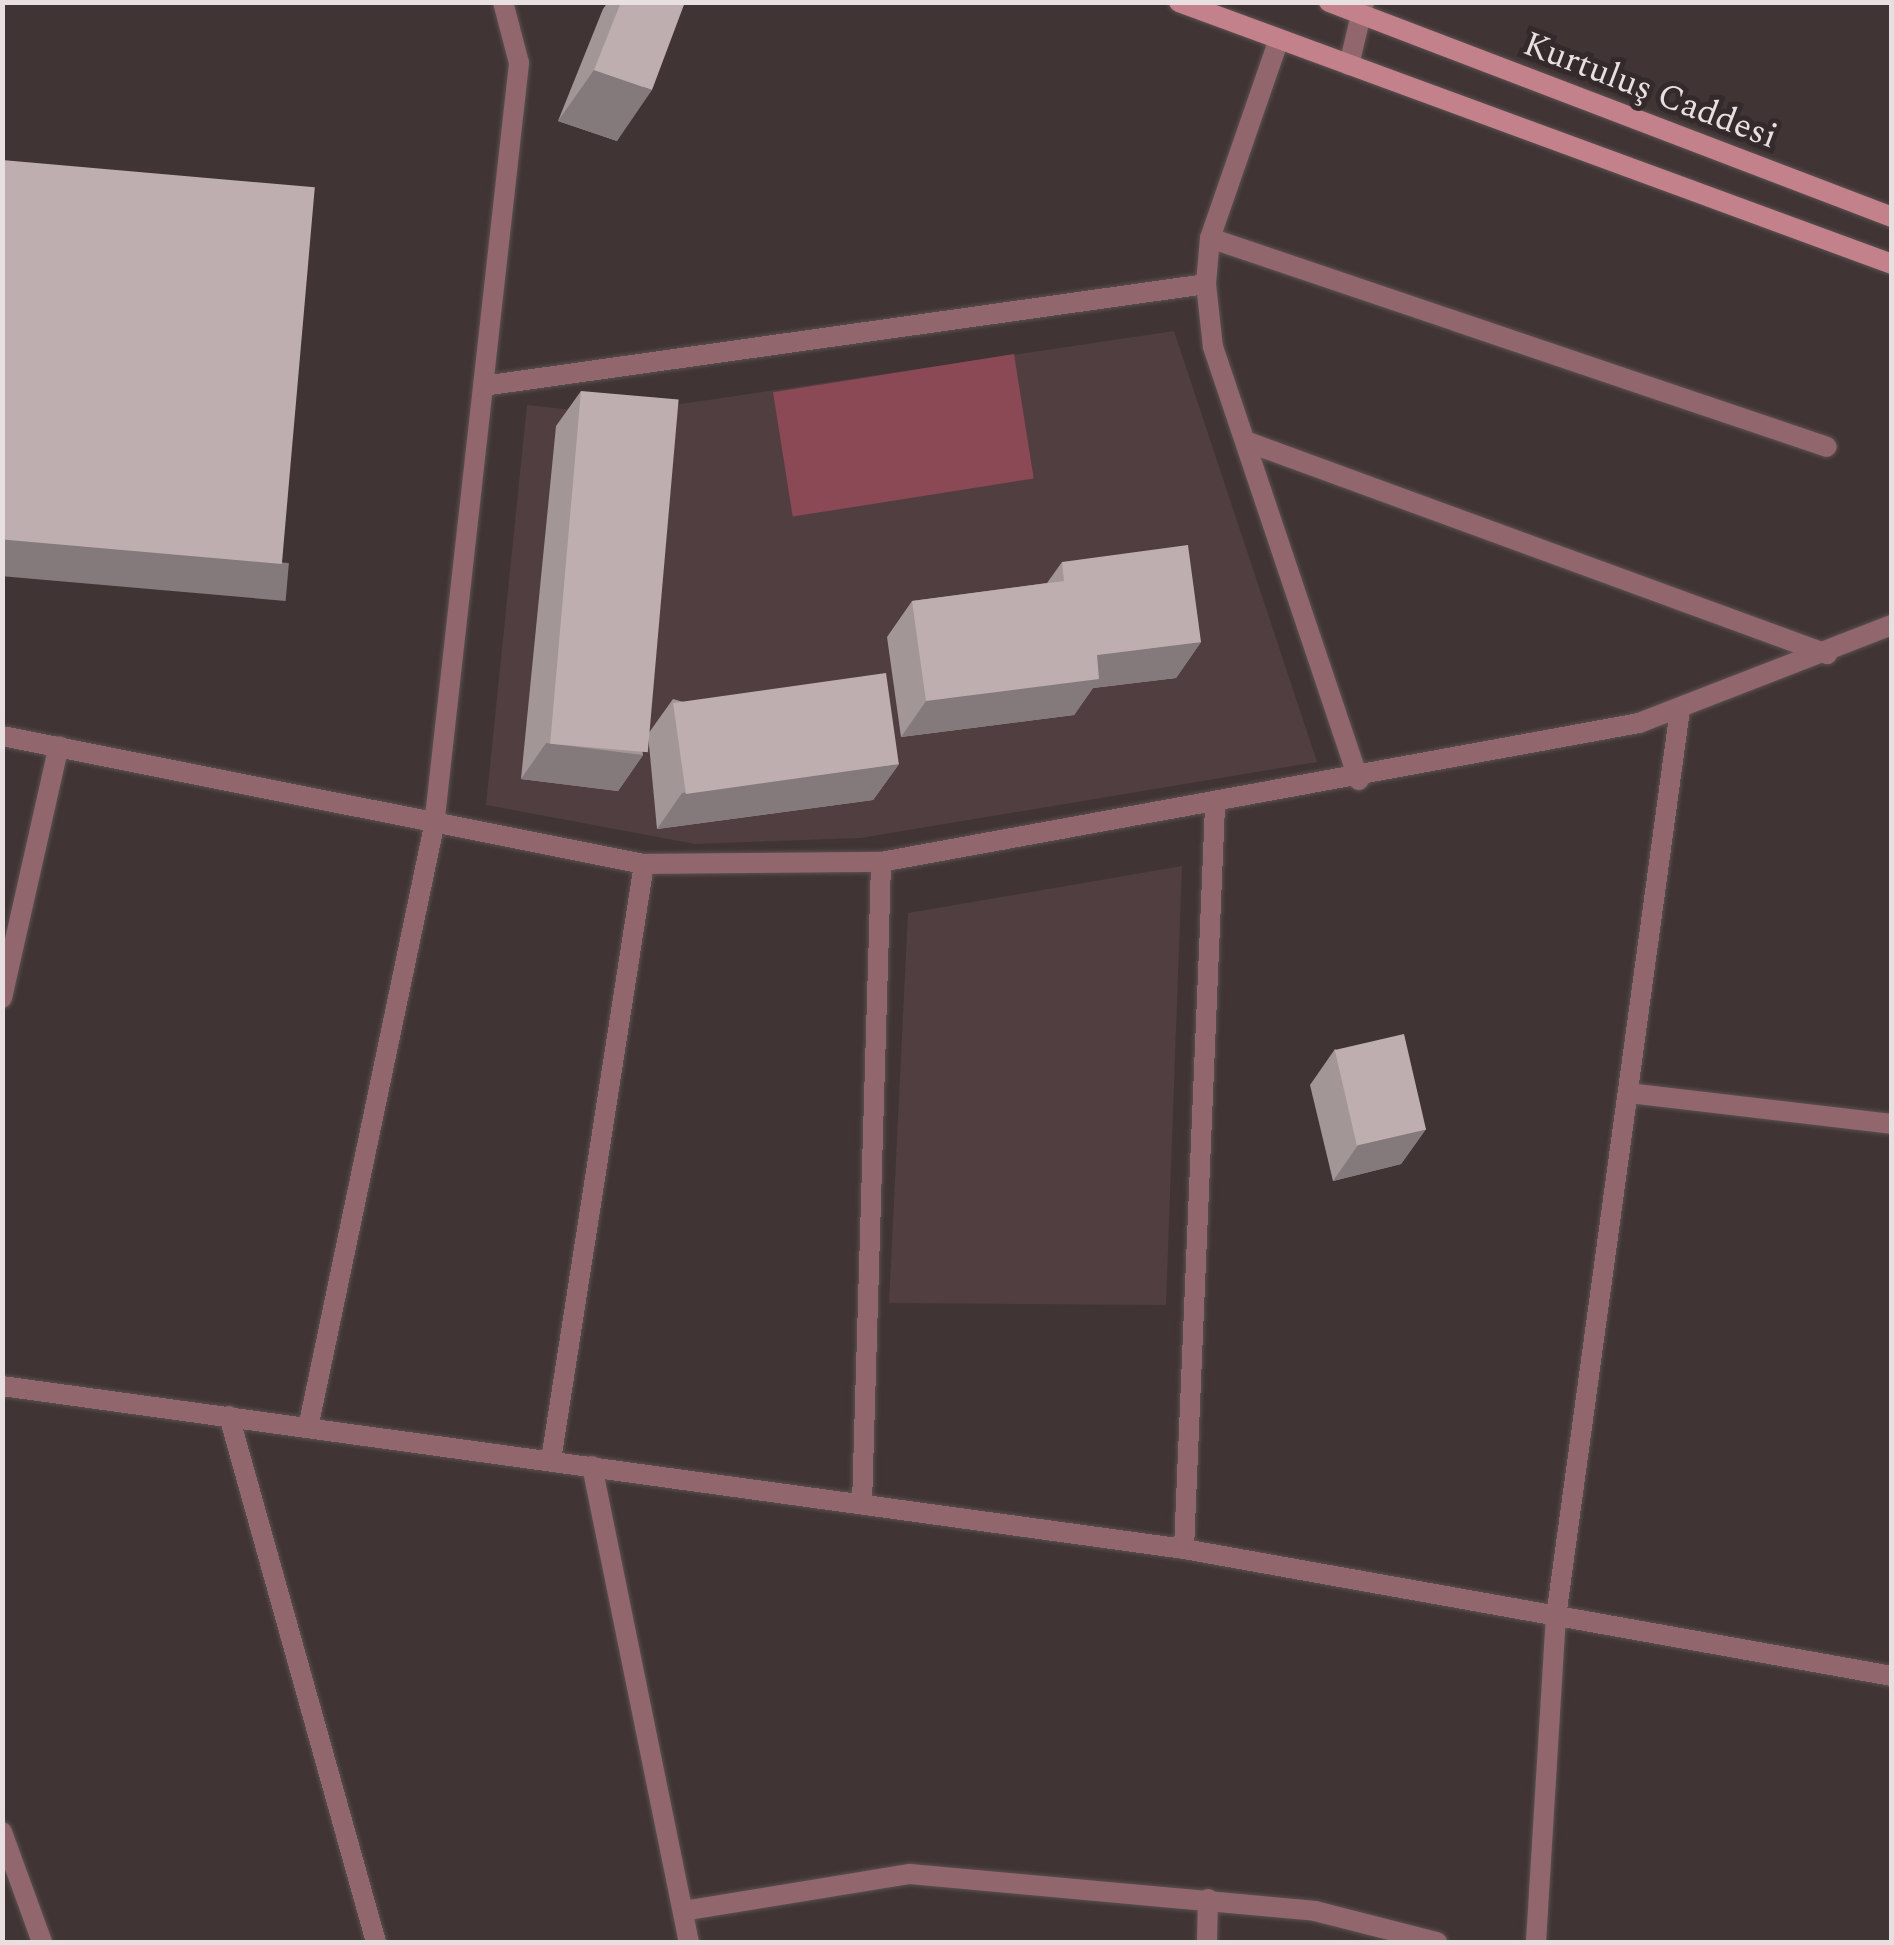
<!DOCTYPE html>
<meta charset="utf-8">
<style>
body{margin:0}
#map{position:relative;width:1894px;height:1945px;overflow:hidden;background:#403435;font-family:Spectral,serif}
div>[style]{position:absolute}
[style*='--x']{left:calc(var(--x)*1px);top:calc(var(--y)*1px);width:calc(var(--w)*1px);rotate:calc(var(--a)*1deg)}
.built>*{inset:0;background:#503e41}
.green>*{inset:0;background:#8a4955;transform-origin:0 0}
.roads{filter:drop-shadow(0 0 2px #5b5050) drop-shadow(0 0 2px #5b5050)}
.street>*{height:20px;margin:-10px;padding:0 10px;transform-origin:10px;border-radius:10px;background:#91676d}
.secondary>*{height:20px;margin:-10px;padding:0 10px;transform-origin:10px;border-radius:10px;background:#c3818b}
.wall>*{inset:0;background:#a39697}
.shaded-wall>*{inset:0;background:#857a7b;transform-origin:0 0}
.building>*{inset:0;background:#beaeb0;transform-origin:0 0}
span{translate:-50% -50%;white-space:nowrap;text-align:center;line-height:1.15;-webkit-text-stroke:10px #352a2b;paint-order:stroke}
.street-label{font-size:35px;color:#e8e0e0}
.frame{position:absolute;inset:0;border:5px solid #e8e0e0;pointer-events:none}
</style>
<div id="map">
<div class="built">
<div style="clip-path:polygon(1174px 331px,1317px 762px,861px 838px,695px 844px,486px 805px,527px 405px,613px 414px)"></div>
<div style="clip-path:polygon(1182px 866px,1166px 1305px,889px 1303px,908px 913px)"></div>
</div>
<div class="green">
<div style="left:1014px;top:354px;width:126px;height:244px;rotate:81deg"></div>
</div>
<div class="roads">
<div class="street">
<div style="--x:1279;--y:39;--w:211;--a:109.1"></div>
<div style="--x:1210;--y:238;--w:46;--a:95"></div>
<div style="--x:1206;--y:284;--w:63;--a:83.7"></div>
<div style="--x:1213;--y:347;--w:457;--a:71.4"></div>
<div style="--x:1349;--y:65;--w:65;--a:-76.6"></div>
<div style="--x:1210;--y:238;--w:651;--a:18.71"></div>
<div style="--x:483;--y:386;--w:730;--a:-8.03"></div>
<div style="--x:1245;--y:441;--w:620;--a:20.1"></div>
<div style="--x:2;--y:736;--w:655;--a:11.28"></div>
<div style="--x:644;--y:864;--w:237;--a:-0.5"></div>
<div style="--x:881;--y:862;--w:771;--a:-10.39"></div>
<div style="--x:1639;--y:723;--w:271;--a:-21.2"></div>
<div style="--x:2;--y:998;--w:258;--a:-77.3"></div>
<div style="--x:1629;--y:1093;--w:265;--a:6.7"></div>
<div style="--x:2;--y:1386;--w:1193;--a:7.85"></div>
<div style="--x:1184;--y:1549;--w:719;--a:10.17"></div>
<div style="--x:229;--y:1416;--w:546;--a:74.39"></div>
<div style="--x:308;--y:1428;--w:615;--a:-78.18"></div>
<div style="--x:434;--y:826;--w:768;--a:-83.64"></div>
<div style="--x:519;--y:63;--w:63;--a:-104.7"></div>
<div style="--x:551;--y:1460;--w:603;--a:-81.13"></div>
<div style="--x:592;--y:1466;--w:486;--a:78.5"></div>
<div style="--x:862;--y:1504;--w:642;--a:-88.3"></div>
<div style="--x:1184;--y:1549;--w:745;--a:-87.61"></div>
<div style="--x:2;--y:1832;--w:117;--a:70"></div>
<div style="--x:683;--y:1911;--w:230;--a:-9.3"></div>
<div style="--x:910;--y:1874;--w:407;--a:5.2"></div>
<div style="--x:1315;--y:1911;--w:126;--a:14.3"></div>
<div style="--x:1207;--y:1942;--w:43;--a:-88.7"></div>
<div style="--x:1536;--y:1942;--w:326;--a:-86.5"></div>
<div style="--x:1556;--y:1617;--w:916;--a:-82.22"></div>
</div>
<div class="secondary">
<div style="--x:1179;--y:2;--w:760;--a:20.18"></div>
<div style="--x:1329;--y:2;--w:603;--a:20.9"></div>
</div>
</div>
<div class="wall">
<div style="clip-path:polygon(608px 2px,685px 2px,617px 141px,558px 121px,603px 9px)"></div>
<div style="clip-path:polygon(581px 391px,643px 755px,618px 791px,521px 779px,556px 426px)"></div>
<div style="clip-path:polygon(1062px 562px,1201px 642px,1176px 678px,1093px 688px,1074px 715px,901px 737px,887px 637px,912px 601px,1047px 583px)"></div>
<div style="clip-path:polygon(673px 699px,899px 764px,873px 800px,657px 829px,648px 734px)"></div>
<div style="clip-path:polygon(1335px 1049px,1426px 1129px,1401px 1164px,1333px 1181px,1310px 1085px)"></div>
</div>
<div class="shaded-wall">
<div style="clip-path:polygon(594px 70px,652px 90px,617px 141px,558px 121px)"></div>
<div style="left:2px;top:538px;width:288px;height:38px;rotate:5deg"></div>
<div style="clip-path:polygon(1201px 642px,1176px 678px,1093px 688px,1074px 715px,901px 737px,926px 701px,1097px 655px)"></div>
<div style="clip-path:polygon(546px 743px,643px 755px,618px 791px,521px 779px)"></div>
<div style="clip-path:polygon(899px 764px,873px 800px,657px 829px,682px 793px)"></div>
<div style="clip-path:polygon(1426px 1129px,1401px 1164px,1333px 1181px,1358px 1145px)"></div>
</div>
<div class="building">
<div style="clip-path:polygon(621px 2px,685px 2px,652px 90px,594px 70px)"></div>
<div style="left:2px;top:160px;width:314px;height:378px;rotate:5deg"></div>
<div style="left:581px;top:391px;width:98px;height:354px;rotate:5deg"></div>
<div style="clip-path:polygon(1188px 545px,1201px 642px,1097px 655px,1099px 679px,926px 701px,912px 601px,1064px 581px,1062px 562px)"></div>
<div style="left:886px;top:673px;width:92px;height:215px;rotate:82deg"></div>
<div style="left:1404px;top:1034px;width:98px;height:71px;rotate:77deg"></div>
</div>
<div class="street-label">
<span style="left:1650px;top:91px;rotate:21deg">Kurtuluş Caddesi</span>
</div>
<div class="frame"></div>
</div>
